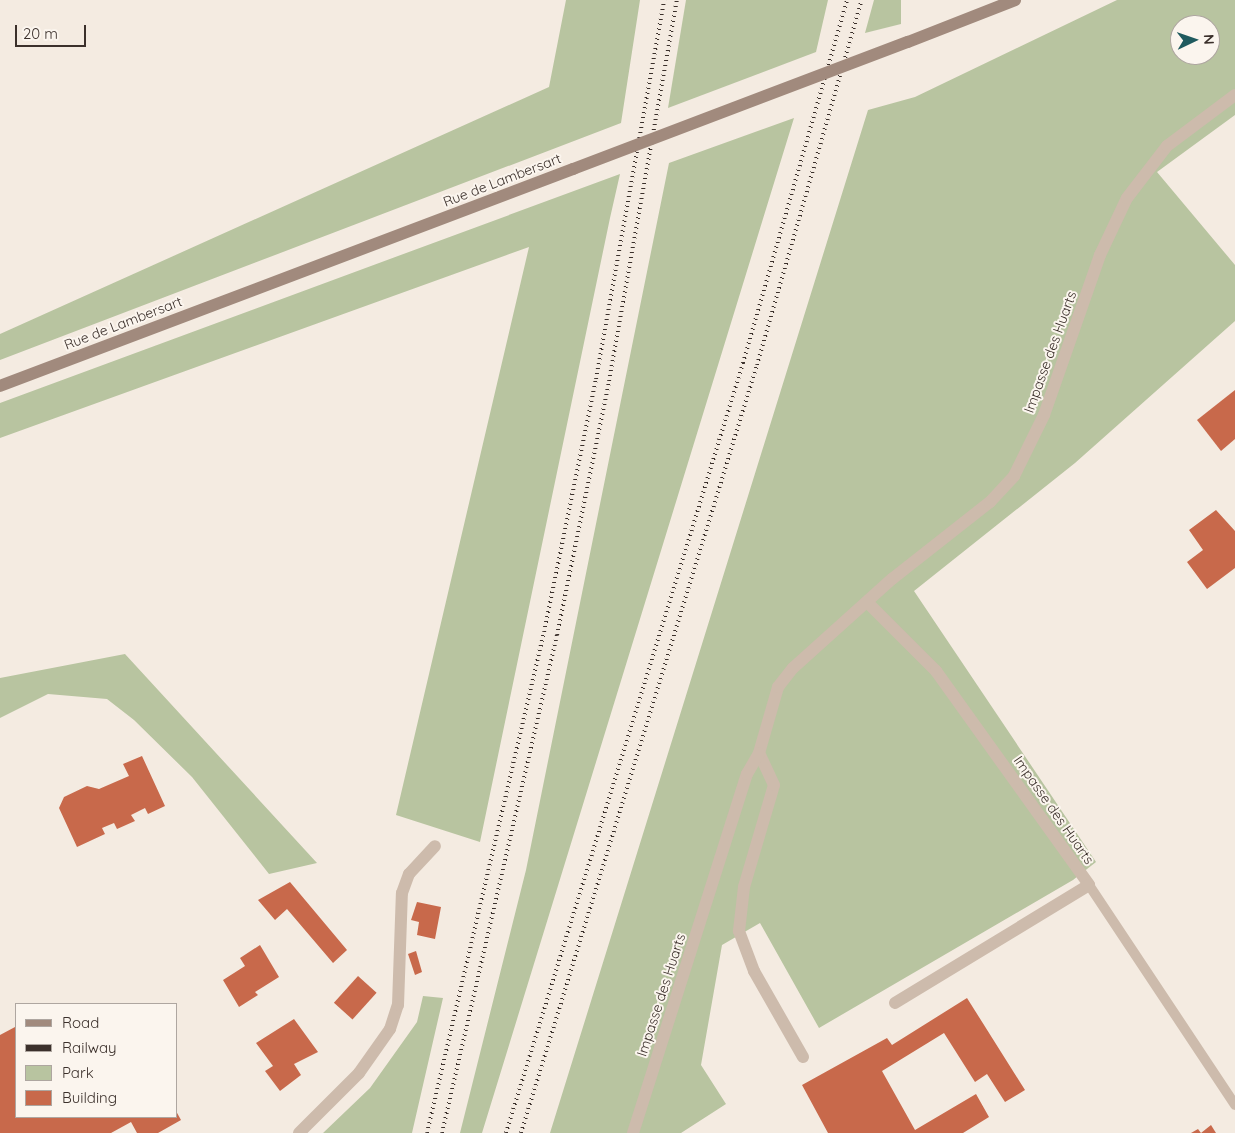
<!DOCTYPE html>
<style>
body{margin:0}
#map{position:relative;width:1235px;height:1133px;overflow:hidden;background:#f4ebe1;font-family:Quicksand,sans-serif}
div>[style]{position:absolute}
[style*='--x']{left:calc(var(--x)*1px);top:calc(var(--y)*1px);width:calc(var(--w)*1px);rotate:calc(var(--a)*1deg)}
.green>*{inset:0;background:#b8c4a0}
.building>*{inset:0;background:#c8694b;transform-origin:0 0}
.service>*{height:10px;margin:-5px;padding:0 5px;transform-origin:5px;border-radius:5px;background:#cdbbac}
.minor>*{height:12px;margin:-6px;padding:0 6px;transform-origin:6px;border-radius:6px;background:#cdbbac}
.secondary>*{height:12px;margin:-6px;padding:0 6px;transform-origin:6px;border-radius:6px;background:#a18a7d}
.rail>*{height:4px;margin-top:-2px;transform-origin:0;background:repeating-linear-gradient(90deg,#3b302b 0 1px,transparent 0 5px)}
.secondary-bridge>*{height:12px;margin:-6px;padding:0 6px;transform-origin:6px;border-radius:6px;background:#a18a7d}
span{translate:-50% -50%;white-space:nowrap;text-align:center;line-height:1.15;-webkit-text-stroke:4px #fbf5ee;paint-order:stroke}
.street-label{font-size:14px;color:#3b302b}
.legend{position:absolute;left:15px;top:1003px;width:162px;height:115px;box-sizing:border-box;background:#fbf5ee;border:1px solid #aea6a0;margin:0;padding:6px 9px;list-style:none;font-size:15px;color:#3b302b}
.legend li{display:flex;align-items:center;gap:10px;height:25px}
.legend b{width:25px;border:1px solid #aea6a0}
.north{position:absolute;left:1170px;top:15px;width:50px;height:50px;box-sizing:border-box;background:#fbf5ee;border:1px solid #aea6a0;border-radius:50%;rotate:87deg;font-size:14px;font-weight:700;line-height:20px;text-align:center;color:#3b302b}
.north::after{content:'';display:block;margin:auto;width:18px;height:22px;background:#1f5a5e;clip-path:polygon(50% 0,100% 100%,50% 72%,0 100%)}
.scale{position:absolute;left:15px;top:25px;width:71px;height:22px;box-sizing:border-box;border:2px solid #3b302b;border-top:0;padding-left:6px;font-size:15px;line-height:18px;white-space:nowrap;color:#3b302b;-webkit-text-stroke:4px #fbf5ee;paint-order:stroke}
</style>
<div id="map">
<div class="green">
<div style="clip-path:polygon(566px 0,640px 0,621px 123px,0 360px,0 334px,549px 87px)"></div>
<div style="clip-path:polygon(686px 0,828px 0,816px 52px,668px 108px)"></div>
<div style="clip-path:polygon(874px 0,901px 0,901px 24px,865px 33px)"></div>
<div style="clip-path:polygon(evenodd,1117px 0,1235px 0,1235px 115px,1157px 172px,1235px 265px,1235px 321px,1075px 463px,914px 591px,1096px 862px,1073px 880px,819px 1028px,760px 923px,722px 945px,701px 1065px,726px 1104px,681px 1133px,550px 1133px,868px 110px,915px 97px,1117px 0,1180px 25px,1210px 25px,1210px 55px,1180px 55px,1180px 25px)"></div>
<div style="clip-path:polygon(794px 118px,482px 1133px,460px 1133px,526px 870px,669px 163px)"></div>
<div style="clip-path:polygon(620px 174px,610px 218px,480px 842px,396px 815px,529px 247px,0 438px,0 403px)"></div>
<div style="clip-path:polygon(125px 654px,317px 863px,269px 874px,192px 777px,134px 720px,107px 699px,48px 694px,0 718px,0 678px)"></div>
<div style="clip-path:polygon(423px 996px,443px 998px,412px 1133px,323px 1133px,370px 1088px,417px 1022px)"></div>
</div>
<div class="building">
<div style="clip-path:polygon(1235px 390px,1235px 439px,1221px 451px,1197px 420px)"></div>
<div style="clip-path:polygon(1216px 510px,1235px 531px,1235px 568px,1207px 589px,1187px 562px,1203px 550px,1189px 530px)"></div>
<div style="clip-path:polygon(142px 756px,165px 806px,148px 814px,145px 808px,131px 815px,135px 821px,117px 829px,114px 823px,102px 828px,105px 834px,77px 847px,59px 808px,64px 797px,87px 786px,99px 789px,129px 776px,123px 764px)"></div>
<div style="clip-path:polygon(290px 882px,347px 950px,333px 963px,287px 909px,275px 920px,258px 900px)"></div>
<div style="clip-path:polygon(417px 902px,441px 907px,435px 939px,417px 935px,419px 922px,411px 920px)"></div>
<div style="clip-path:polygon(260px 945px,279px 977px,255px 992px,258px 995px,239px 1007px,223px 980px,245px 966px,240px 958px)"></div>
<div style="clip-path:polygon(416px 951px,422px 972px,415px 975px,408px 954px)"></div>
<div style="left:358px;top:976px;width:25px;height:36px;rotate:42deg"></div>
<div style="clip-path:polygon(967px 998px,1025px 1090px,1005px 1102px,987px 1074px,975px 1082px,944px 1033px,882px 1071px,915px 1130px,976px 1094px,989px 1117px,963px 1133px,828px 1133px,802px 1085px,887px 1038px,892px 1045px)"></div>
<div style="clip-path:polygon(294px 1019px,318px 1052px,294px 1064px,301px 1075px,280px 1091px,265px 1071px,273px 1066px,256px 1043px)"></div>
<div style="clip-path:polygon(15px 1027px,16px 1117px,176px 1117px,176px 1111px,181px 1120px,158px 1133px,137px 1133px,131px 1122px,111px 1133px,0 1133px,0 1035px)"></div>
<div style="clip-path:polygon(1211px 1125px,1216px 1133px,1191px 1133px,1198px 1129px,1201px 1133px)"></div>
</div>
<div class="service">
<div style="--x:1089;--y:885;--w:264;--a:56.4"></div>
</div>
<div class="minor">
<div style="--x:867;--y:602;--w:98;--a:45"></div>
<div style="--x:936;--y:671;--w:263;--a:54.4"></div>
<div style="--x:1089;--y:885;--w:227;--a:148.7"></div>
<div style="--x:803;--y:1057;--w:99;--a:-119.7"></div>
<div style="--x:754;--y:971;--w:43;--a:-110.6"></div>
<div style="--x:739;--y:931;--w:44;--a:-83.5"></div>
<div style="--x:744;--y:887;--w:106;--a:-73.6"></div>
<div style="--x:774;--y:785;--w:35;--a:-115"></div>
<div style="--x:759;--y:753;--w:69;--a:-73.9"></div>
<div style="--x:778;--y:687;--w:24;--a:-52"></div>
<div style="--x:793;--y:668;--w:133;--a:-42"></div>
<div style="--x:892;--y:579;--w:125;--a:-38.2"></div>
<div style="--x:990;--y:502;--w:35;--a:-47"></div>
<div style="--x:1014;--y:476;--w:68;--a:-63.8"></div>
<div style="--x:1044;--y:415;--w:170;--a:-70.7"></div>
<div style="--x:1100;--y:255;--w:63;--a:-64.7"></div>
<div style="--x:1127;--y:198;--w:66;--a:-52.4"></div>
<div style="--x:1167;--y:146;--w:85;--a:-36.9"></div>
<div style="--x:299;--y:1133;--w:85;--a:-45"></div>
<div style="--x:359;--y:1073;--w:54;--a:-54.8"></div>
<div style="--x:390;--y:1029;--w:25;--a:-72"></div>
<div style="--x:398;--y:1005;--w:112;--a:-88"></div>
<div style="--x:402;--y:893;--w:20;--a:-70"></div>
<div style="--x:409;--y:874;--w:38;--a:-47"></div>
<div style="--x:633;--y:1133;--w:377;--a:-72.4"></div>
<div style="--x:747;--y:774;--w:24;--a:-60"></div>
</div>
<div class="secondary">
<div style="--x:908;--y:42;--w:115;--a:-21.4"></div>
<div style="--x:0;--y:386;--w:613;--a:-20.74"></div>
</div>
<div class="rail">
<div style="--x:427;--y:1133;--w:514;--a:-76.86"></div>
<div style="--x:544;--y:632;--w:258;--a:-78.4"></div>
<div style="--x:596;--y:379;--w:385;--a:-79.8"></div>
<div style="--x:442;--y:1133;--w:511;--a:-77"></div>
<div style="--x:557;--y:635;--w:259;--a:-78.4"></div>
<div style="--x:609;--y:381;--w:387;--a:-79.9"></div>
<div style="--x:506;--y:1133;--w:806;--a:-72.89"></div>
<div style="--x:743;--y:363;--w:378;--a:-74"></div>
<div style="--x:521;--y:1133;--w:803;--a:-72.92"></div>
<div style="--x:757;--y:365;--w:380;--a:-74"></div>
</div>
<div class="secondary-bridge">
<div style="--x:573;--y:169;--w:358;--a:-20.8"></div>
</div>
<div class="street-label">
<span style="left:502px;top:180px;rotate:-21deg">Rue de Lambersart</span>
<span style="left:123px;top:323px;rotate:-21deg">Rue de Lambersart</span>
<span style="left:1050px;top:352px;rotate:-70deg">Impasse des Huarts</span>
<span style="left:1054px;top:810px;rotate:55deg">Impasse des Huarts</span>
<span style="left:661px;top:995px;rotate:-72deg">Impasse des Huarts</span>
</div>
<ul class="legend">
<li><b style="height:6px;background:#a18a7d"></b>Road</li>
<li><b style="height:6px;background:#3b302b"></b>Railway</li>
<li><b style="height:14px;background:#b8c4a0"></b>Park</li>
<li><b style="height:14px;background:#c8694b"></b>Building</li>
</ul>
<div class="north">N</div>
<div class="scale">20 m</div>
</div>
